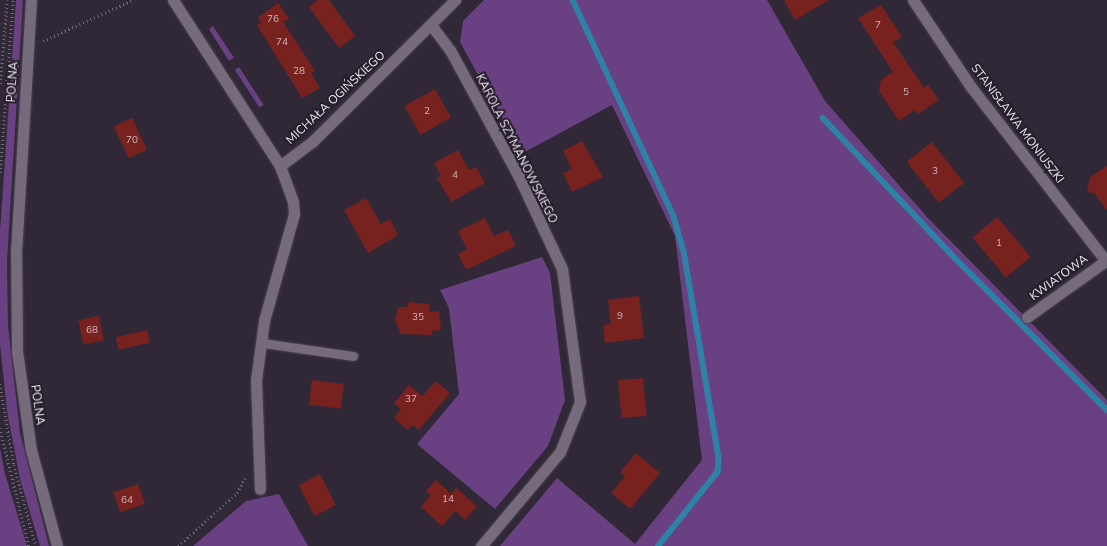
<!DOCTYPE html>
<meta charset="utf-8">
<style>
body{margin:0}
#map{position:relative;width:1107px;height:546px;overflow:hidden;background:#302836;font-family:"Nunito Sans",sans-serif}
div>[style]{position:absolute}
[style*='--x']{left:calc(var(--x)*1px);top:calc(var(--y)*1px);width:calc(var(--w)*1px);rotate:calc(var(--a)*1deg)}
.green>*{inset:0;background:#694081;transform-origin:0 0}
.stream>*{height:5.5px;margin:-2.75px;padding:0 2.75px;transform-origin:2.75px;border-radius:2.75px;background:#2d82a6}
.building>*{inset:0;background:#782220;transform-origin:0 0}
.path>*{height:2.5px;margin-top:-1.25px;transform-origin:0;background:repeating-linear-gradient(90deg,#736b78 0 1px,transparent 0 4px)}
.roads{filter:drop-shadow(0 0 1px #4b4451) drop-shadow(0 0 1px #4b4451)}
.service>*{height:9px;margin:-4.5px;padding:0 4.5px;transform-origin:4.5px;border-radius:4.5px;background:#756b7c}
.minor>*{height:11px;margin:-5.5px;padding:0 5.5px;transform-origin:5.5px;border-radius:5.5px;background:#756b7c}
.tertiary>*{height:11px;margin:-5.5px;padding:0 5.5px;transform-origin:5.5px;border-radius:5.5px;background:#756b7c}
span{translate:-50% -50%;white-space:nowrap;text-align:center;line-height:1.15;-webkit-text-stroke:4px #271e2c;paint-order:stroke}
.number-label{font-size:10px;color:#d0b6be}
.number-label span{-webkit-text-stroke-width:0}
.street-label{font-size:12px;color:#eee8f2}
</style>
<div id="map">
<div class="green">
<div style="clip-path:polygon(16px 0,23px 0,7px 261px,8px 325px,20px 433px,49px 546px,40px 546px,20px 479px,7px 411px,0 344px,0 232px)"></div>
<div style="clip-path:polygon(484px 0,767px 0,825px 101px,927px 217px,1107px 400px,1107px 546px,500px 546px,557px 478px,635px 544px,702px 460px,675px 236px,612px 105px,521px 154px,460px 42px,463px 21px)"></div>
<div style="clip-path:polygon(213px 26px,234px 58px,229px 61px,209px 29px)"></div>
<div style="left:239px;top:67px;width:45px;height:5px;rotate:57deg"></div>
<div style="clip-path:polygon(542px 257px,550px 273px,565px 400px,548px 446px,495px 509px,417px 444px,459px 394px,449px 308px,440px 290px)"></div>
<div style="clip-path:polygon(0 448px,5px 474px,27px 546px,0 546px)"></div>
<div style="clip-path:polygon(279px 494px,308px 546px,193px 546px,246px 501px)"></div>
</div>
<div class="stream">
<div style="--x:573;--y:0;--w:239;--a:65"></div>
<div style="--x:674;--y:217;--w:35;--a:74"></div>
<div style="--x:684;--y:251;--w:211;--a:80.4"></div>
<div style="--x:719;--y:459;--w:13;--a:94"></div>
<div style="--x:718;--y:472;--w:95;--a:128.6"></div>
<div style="--x:823;--y:118;--w:185;--a:46.7"></div>
<div style="--x:950;--y:253;--w:222;--a:45"></div>
</div>
<div class="building">
<div style="clip-path:polygon(318px 0,329px 0,355px 36px,339px 48px,309px 7px)"></div>
<div style="clip-path:polygon(784px 0,829px 0,795px 20px)"></div>
<div style="clip-path:polygon(278px 3px,289px 19px,283px 22px,315px 71px,311px 73px,320px 88px,302px 98px,257px 25px,261px 22px,258px 17px)"></div>
<div style="clip-path:polygon(881px 5px,902px 37px,893px 42px,924px 88px,928px 85px,939px 100px,918px 114px,915px 110px,899px 121px,879px 91px,881px 80px,893px 72px,858px 18px)"></div>
<div style="left:435px;top:89px;width:33px;height:35px;rotate:61deg"></div>
<div style="left:132px;top:118px;width:35px;height:20px;rotate:65deg"></div>
<div style="clip-path:polygon(582px 141px,603px 177px,572px 192px,563px 173px,572px 169px,563px 151px)"></div>
<div style="left:932px;top:142px;width:52px;height:32px;rotate:52deg"></div>
<div style="clip-path:polygon(458px 150px,469px 170px,476px 167px,485px 183px,451px 202px,437px 178px,441px 176px,434px 163px)"></div>
<div style="clip-path:polygon(1107px 166px,1107px 210px,1094px 193px,1087px 192px,1090px 177px)"></div>
<div style="clip-path:polygon(366px 198px,381px 224px,390px 219px,398px 235px,368px 253px,344px 210px)"></div>
<div style="left:997px;top:217px;width:52px;height:32px;rotate:50deg"></div>
<div style="clip-path:polygon(485px 218px,494px 236px,508px 230px,516px 246px,466px 270px,458px 254px,467px 249px,458px 231px)"></div>
<div style="clip-path:polygon(639px 296px,644px 338px,605px 343px,603px 325px,611px 324px,608px 300px)"></div>
<div style="clip-path:polygon(410px 302px,429px 304px,430px 312px,439px 311px,441px 330px,432px 331px,432px 335px,401px 334px,395px 320px,398px 307px,406px 307px)"></div>
<div style="left:99px;top:316px;width:25px;height:21px;rotate:79deg"></div>
<div style="left:147px;top:330px;width:13px;height:32px;rotate:77deg"></div>
<div style="left:643px;top:378px;width:38px;height:25px;rotate:85deg"></div>
<div style="left:312px;top:380px;width:32px;height:25px;rotate:7deg"></div>
<div style="clip-path:polygon(436px 381px,450px 393px,419px 430px,413px 425px,408px 430px,394px 418px,401px 409px,394px 403px,409px 385px,422px 396px)"></div>
<div style="clip-path:polygon(636px 453px,660px 473px,630px 509px,611px 493px,625px 476px,620px 472px)"></div>
<div style="left:320px;top:474px;width:35px;height:24px;rotate:63deg"></div>
<div style="clip-path:polygon(436px 480px,451px 494px,456px 488px,477px 506px,465px 520px,455px 511px,442px 526px,421px 507px,431px 495px,426px 491px)"></div>
<div style="left:138px;top:484px;width:21px;height:26px;rotate:71deg"></div>
</div>
<div class="path">
<div style="--x:43;--y:41;--w:99;--a:-24.5"></div>
<div style="--x:0;--y:84;--w:84;--a:-85.2"></div>
<div style="--x:0;--y:173;--w:173;--a:-85.7"></div>
<div style="--x:0;--y:384;--w:82;--a:80.2"></div>
<div style="--x:14;--y:465;--w:84;--a:74.8"></div>
<div style="--x:0;--y:428;--w:122;--a:76.2"></div>
<div style="--x:178;--y:546;--w:79;--a:-41.9"></div>
<div style="--x:237;--y:493;--w:17;--a:-62"></div>
</div>
<div class="roads">
<div class="service">
<div style="--x:263;--y:343;--w:91;--a:8.2"></div>
</div>
<div class="minor">
<div style="--x:173;--y:0;--w:197;--a:57.2"></div>
<div style="--x:280;--y:166;--w:38;--a:70"></div>
<div style="--x:293;--y:202;--w:12;--a:85"></div>
<div style="--x:294;--y:214;--w:111;--a:105.7"></div>
<div style="--x:264;--y:321;--w:60;--a:97.7"></div>
<div style="--x:256;--y:380;--w:109;--a:87.9"></div>
<div style="--x:913;--y:0;--w:105;--a:56.3"></div>
<div style="--x:971;--y:87;--w:220;--a:52.2"></div>
<div style="--x:431;--y:25;--w:31;--a:53"></div>
<div style="--x:450;--y:50;--w:145;--a:61.5"></div>
<div style="--x:519;--y:177;--w:102;--a:64.9"></div>
<div style="--x:562;--y:269;--w:134;--a:82.3"></div>
<div style="--x:580;--y:402;--w:54;--a:111.8"></div>
<div style="--x:560;--y:452;--w:123;--a:130"></div>
<div style="--x:280;--y:166;--w:40;--a:-37"></div>
<div style="--x:312;--y:142;--w:202;--a:-44.8"></div>
<div style="--x:1027;--y:317;--w:98;--a:-35.5"></div>
</div>
<div class="tertiary">
<div style="--x:31;--y:0;--w:249;--a:93.4"></div>
<div style="--x:16;--y:249;--w:102;--a:89.4"></div>
<div style="--x:17;--y:351;--w:100;--a:82"></div>
<div style="--x:31;--y:450;--w:99;--a:74.8"></div>
</div>
</div>
<div class="number-label">
<span style="left:273px;top:20px">76</span>
<span style="left:878px;top:26px">7</span>
<span style="left:282px;top:43px">74</span>
<span style="left:299px;top:72px">28</span>
<span style="left:906px;top:93px">5</span>
<span style="left:427px;top:112px">2</span>
<span style="left:132px;top:141px">70</span>
<span style="left:935px;top:172px">3</span>
<span style="left:455px;top:176px">4</span>
<span style="left:999px;top:244px">1</span>
<span style="left:620px;top:317px">9</span>
<span style="left:418px;top:318px">35</span>
<span style="left:92px;top:331px">68</span>
<span style="left:411px;top:400px">37</span>
<span style="left:448px;top:500px">14</span>
<span style="left:127px;top:501px">64</span>
</div>
<div class="street-label">
<span style="left:13px;top:82px;rotate:-86deg">POLNA</span>
<span style="left:336px;top:98px;rotate:-43deg">MICHAŁA OGIŃSKIEGO</span>
<span style="left:1017px;top:124px;rotate:53deg">STANISŁAWA MONIUSZKI</span>
<span style="left:516px;top:149px;rotate:63deg">KAROLA SZYMANOWSKIEGO</span>
<span style="left:1059px;top:278px;rotate:-36deg">KWIATOWA</span>
<span style="left:37px;top:405px;rotate:82deg">POLNA</span>
</div>
</div>
